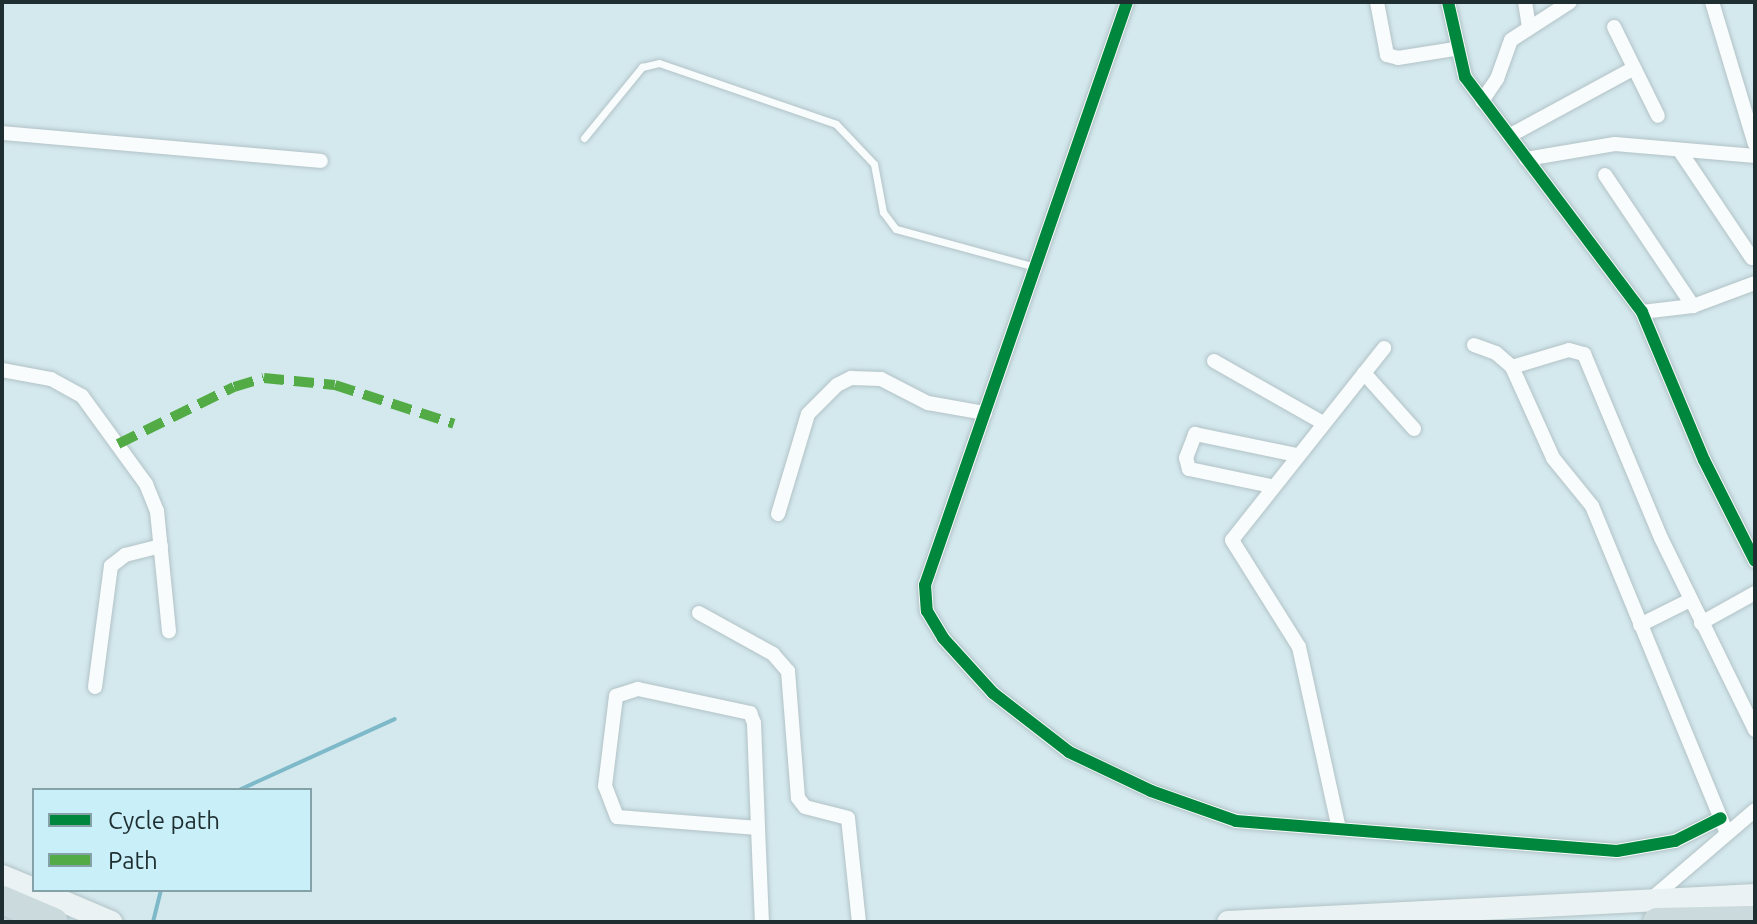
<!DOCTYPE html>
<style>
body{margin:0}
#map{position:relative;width:1757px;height:924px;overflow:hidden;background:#d4e9ee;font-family:Ubuntu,sans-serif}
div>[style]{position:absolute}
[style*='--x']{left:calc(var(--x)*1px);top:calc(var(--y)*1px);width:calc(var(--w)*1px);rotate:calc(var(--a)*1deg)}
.stream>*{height:4px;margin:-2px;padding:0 2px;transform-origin:2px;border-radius:2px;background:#7db9c8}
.roads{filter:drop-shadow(0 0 2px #b2c3c7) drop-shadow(0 0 2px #b2c3c7)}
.lane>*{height:7px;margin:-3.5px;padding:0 3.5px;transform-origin:3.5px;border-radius:3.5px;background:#f9fcfc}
.street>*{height:14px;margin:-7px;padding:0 7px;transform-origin:7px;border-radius:7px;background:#f9fcfc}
.secondary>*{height:22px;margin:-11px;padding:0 11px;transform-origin:11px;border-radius:11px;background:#eaf2f3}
.highway>*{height:28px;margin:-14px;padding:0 14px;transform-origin:14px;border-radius:14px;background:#cadadd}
.quiet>*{height:10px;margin-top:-5px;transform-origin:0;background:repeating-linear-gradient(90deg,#52ab45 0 20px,transparent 0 30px)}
.cycleway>*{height:12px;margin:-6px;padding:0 6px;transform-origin:6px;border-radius:6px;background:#00873e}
span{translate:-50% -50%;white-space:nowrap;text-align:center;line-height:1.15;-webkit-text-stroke:8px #c9f0f9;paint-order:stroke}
.frame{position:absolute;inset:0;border:4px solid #1f2e31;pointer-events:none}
.legend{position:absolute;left:32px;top:788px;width:280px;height:104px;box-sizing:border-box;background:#c9f0f9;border:2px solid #85a2a9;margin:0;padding:10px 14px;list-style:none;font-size:24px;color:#1f2e31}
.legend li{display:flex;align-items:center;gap:16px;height:40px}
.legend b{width:40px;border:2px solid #85a2a9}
</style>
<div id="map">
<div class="stream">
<div style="--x:239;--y:790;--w:171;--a:-24.5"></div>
<div style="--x:153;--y:922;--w:33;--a:-76"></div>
</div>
<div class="roads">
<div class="lane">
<div style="--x:584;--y:138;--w:92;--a:-50.8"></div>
<div style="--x:642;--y:67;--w:17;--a:-13"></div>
<div style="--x:659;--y:63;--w:187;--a:19"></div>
<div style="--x:836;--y:124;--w:55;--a:46.5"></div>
<div style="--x:874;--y:164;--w:49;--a:79.4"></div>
<div style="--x:883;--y:212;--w:21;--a:53"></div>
<div style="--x:896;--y:229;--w:144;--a:15.3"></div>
</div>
<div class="street">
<div style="--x:1127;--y:2;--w:617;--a:109.11"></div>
<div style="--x:925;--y:585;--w:26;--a:86"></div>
<div style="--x:927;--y:611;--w:31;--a:59"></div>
<div style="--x:943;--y:638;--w:74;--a:47.7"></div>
<div style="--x:993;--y:693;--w:96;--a:37.8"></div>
<div style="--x:1069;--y:752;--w:91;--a:25.4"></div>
<div style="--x:1151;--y:791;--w:90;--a:19.4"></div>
<div style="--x:1236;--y:821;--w:382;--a:4.5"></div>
<div style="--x:1617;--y:851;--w:59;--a:-9.8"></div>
<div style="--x:1675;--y:841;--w:51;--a:-26.6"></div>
<div style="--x:1377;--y:2;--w:54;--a:79.3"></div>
<div style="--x:1387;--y:55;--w:11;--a:15"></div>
<div style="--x:1398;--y:58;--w:58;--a:-9"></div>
<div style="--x:1448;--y:2;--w:77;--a:77.2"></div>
<div style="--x:1465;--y:77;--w:294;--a:53"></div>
<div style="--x:1642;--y:312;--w:160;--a:67.3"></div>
<div style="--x:1704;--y:460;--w:113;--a:63.2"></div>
<div style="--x:1525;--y:2;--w:25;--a:81"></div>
<div style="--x:1712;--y:2;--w:148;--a:73.2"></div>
<div style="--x:1614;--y:27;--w:99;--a:63.7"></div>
<div style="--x:1482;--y:101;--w:27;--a:-56"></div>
<div style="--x:1497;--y:79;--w:41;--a:-70.3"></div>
<div style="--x:1511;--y:40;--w:70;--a:-32.8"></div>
<div style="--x:2;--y:133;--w:320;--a:5"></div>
<div style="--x:1509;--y:136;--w:142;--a:-28.5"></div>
<div style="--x:1680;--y:151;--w:129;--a:56.1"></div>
<div style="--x:1526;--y:159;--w:90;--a:-9.6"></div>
<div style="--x:1615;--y:144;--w:141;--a:4.9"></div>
<div style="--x:1605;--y:175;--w:158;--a:56.1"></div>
<div style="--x:1642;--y:312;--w:51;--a:-6.7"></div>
<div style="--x:1693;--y:306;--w:66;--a:-20.4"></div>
<div style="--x:1474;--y:345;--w:23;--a:20"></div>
<div style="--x:1496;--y:353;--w:21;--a:41"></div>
<div style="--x:1512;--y:367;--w:100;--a:65.7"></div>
<div style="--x:1553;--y:458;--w:62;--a:50.9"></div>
<div style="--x:1592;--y:506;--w:352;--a:67.6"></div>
<div style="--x:1214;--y:361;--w:125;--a:29.6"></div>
<div style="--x:1512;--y:367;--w:59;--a:-16.6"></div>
<div style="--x:1569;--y:350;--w:16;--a:15"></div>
<div style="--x:1584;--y:354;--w:199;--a:67.3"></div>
<div style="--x:1661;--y:538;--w:214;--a:63.9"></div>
<div style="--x:2;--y:370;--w:50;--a:10.4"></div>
<div style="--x:51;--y:379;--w:35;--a:29"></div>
<div style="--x:82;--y:396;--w:109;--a:54"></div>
<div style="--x:146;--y:484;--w:29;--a:68"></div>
<div style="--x:157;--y:511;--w:121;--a:84.3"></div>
<div style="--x:1364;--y:373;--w:75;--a:48.2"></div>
<div style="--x:1271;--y:486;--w:84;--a:-168.3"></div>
<div style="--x:1189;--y:469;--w:11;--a:-105"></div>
<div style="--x:1186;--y:458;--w:26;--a:-69"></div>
<div style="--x:1195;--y:434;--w:103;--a:11.7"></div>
<div style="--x:778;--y:514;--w:104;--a:-73.3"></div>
<div style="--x:808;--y:414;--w:41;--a:-45"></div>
<div style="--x:837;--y:385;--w:16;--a:-27"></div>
<div style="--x:851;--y:378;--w:30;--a:2"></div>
<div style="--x:881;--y:379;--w:53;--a:27.1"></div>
<div style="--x:928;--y:403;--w:58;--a:10"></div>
<div style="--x:699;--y:613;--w:85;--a:29"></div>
<div style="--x:773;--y:654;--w:23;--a:49"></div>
<div style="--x:788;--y:671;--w:127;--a:85.5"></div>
<div style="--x:798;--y:798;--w:11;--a:52"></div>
<div style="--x:805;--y:807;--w:44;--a:14.3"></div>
<div style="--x:848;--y:818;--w:105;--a:84"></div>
<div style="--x:1701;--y:623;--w:62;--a:-29.1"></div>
<div style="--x:1640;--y:625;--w:56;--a:-26.6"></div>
<div style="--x:95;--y:687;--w:122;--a:-82.5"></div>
<div style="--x:111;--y:566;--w:18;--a:-38"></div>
<div style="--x:125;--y:555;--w:37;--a:-14"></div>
<div style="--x:758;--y:828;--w:141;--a:-175.5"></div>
<div style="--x:617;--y:817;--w:33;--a:-111"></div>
<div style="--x:605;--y:786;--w:91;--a:-83"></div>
<div style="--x:616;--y:696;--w:23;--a:-18"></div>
<div style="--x:638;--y:689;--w:115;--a:12.1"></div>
<div style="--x:750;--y:713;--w:11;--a:68"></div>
<div style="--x:754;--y:723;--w:105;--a:87.8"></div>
<div style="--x:758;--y:828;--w:94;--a:87.6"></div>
<div style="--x:1339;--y:829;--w:186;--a:-102.4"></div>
<div style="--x:1299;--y:647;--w:126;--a:-122.1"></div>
<div style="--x:1232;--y:540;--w:245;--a:-51.6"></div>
<div style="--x:1650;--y:900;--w:138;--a:-40.6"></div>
</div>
<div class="secondary">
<div style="--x:2;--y:876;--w:35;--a:22"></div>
<div style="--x:36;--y:890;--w:82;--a:23.1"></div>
<div style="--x:1228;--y:922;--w:528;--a:-2.93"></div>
</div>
<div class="highway">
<div style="--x:2;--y:900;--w:56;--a:22.9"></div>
<div style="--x:1657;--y:922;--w:98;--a:-1.2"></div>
</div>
</div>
<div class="quiet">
<div style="--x:118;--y:444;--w:129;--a:-26.2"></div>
<div style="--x:234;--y:387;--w:31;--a:-17"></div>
<div style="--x:264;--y:378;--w:71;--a:5.6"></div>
<div style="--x:335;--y:385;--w:125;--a:18.1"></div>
</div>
<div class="cycleway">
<div style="--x:1127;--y:2;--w:617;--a:109.11"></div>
<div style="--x:925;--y:585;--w:26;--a:86"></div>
<div style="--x:927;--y:611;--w:31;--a:59"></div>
<div style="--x:943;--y:638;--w:74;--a:47.7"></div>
<div style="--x:993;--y:693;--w:96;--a:37.8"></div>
<div style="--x:1069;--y:752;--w:91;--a:25.4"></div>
<div style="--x:1151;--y:791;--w:90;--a:19.4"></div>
<div style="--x:1236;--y:821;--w:382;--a:4.5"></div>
<div style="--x:1617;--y:851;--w:59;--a:-9.8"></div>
<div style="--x:1675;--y:841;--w:51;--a:-26.6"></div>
<div style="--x:1448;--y:2;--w:77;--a:77.2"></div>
<div style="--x:1465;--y:77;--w:294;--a:53"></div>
<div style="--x:1642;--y:312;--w:160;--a:67.3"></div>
<div style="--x:1704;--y:460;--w:113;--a:63.2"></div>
</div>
<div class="frame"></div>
<ul class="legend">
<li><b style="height:10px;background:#00873e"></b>Cycle path</li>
<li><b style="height:10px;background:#52ab45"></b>Path</li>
</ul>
</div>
